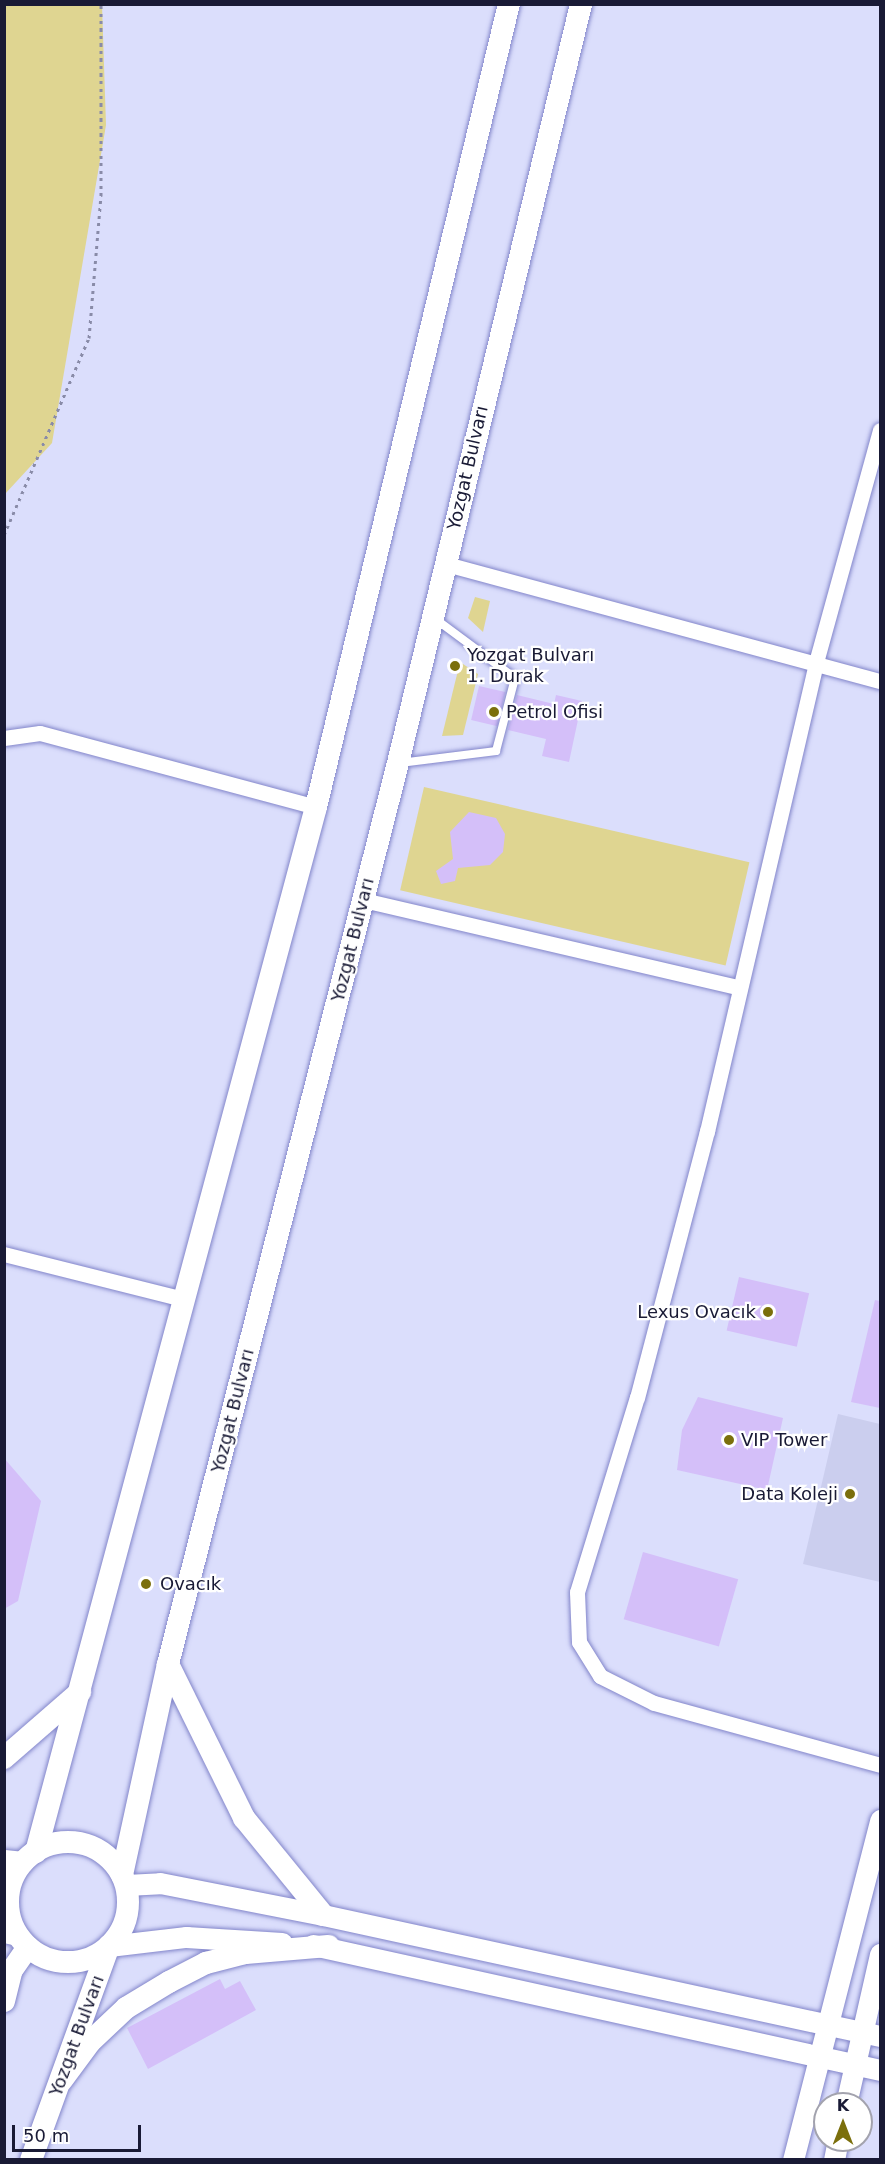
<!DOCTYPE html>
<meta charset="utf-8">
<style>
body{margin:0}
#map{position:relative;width:885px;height:2164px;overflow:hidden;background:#dbdefc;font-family:"DejaVu Sans",sans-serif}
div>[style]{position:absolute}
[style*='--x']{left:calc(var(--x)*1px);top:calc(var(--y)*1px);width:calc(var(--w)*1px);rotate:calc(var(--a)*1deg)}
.built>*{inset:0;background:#cbceee}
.green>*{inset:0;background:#dfd591;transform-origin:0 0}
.building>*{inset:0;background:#d4bff9;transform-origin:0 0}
.path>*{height:3px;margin-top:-1.5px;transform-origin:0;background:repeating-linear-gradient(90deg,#898ba8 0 3px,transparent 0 7.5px)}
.roads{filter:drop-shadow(0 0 2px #8285ca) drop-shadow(0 0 2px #8285ca)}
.lane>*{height:8px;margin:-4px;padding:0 4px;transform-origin:4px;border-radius:4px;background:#fff}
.street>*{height:15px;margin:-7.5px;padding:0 7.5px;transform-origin:7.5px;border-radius:7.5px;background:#fff}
.secondary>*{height:21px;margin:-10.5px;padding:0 10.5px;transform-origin:10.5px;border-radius:10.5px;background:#fff}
.primary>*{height:22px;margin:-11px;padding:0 11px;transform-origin:11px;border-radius:11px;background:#fff}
.primary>.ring{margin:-11px;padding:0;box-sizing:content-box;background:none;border:22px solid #fff;border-radius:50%}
.dots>*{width:16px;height:16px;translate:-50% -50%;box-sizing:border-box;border:3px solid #fff;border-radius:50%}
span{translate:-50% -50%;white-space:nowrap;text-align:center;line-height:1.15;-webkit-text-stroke:4.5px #fff;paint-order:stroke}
.street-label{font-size:18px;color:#191a35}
.poi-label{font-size:18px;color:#191a35}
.left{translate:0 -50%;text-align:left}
.right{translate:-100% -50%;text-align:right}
.frame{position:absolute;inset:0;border:6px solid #191a35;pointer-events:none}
.north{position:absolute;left:813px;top:2092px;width:60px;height:60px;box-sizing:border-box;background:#fff;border:2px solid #a3a3ae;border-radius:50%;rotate:0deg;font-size:16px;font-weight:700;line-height:24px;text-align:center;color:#191a35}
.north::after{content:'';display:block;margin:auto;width:21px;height:27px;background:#7b6f0c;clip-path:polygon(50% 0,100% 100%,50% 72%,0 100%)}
.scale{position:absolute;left:12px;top:2125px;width:129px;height:27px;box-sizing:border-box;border:3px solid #191a35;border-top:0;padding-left:8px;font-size:18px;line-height:21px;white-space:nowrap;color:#191a35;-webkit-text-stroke:4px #fff;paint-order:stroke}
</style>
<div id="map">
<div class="built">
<div style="clip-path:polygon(838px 1414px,880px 1424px,880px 1582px,803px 1564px)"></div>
</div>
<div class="green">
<div style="clip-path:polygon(5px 4px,102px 5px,106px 125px,52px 443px,5px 494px)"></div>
<div style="clip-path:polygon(475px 597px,490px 601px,483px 632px,468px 618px)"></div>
<div style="clip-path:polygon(460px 662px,478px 674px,463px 735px,442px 736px)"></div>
<div style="left:424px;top:787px;width:334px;height:106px;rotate:13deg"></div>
</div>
<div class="building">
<div style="left:479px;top:686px;width:27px;height:35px;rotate:13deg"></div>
<div style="clip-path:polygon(517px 695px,554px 704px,556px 695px,582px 701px,569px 762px,542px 756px,546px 739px,508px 730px)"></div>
<div style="clip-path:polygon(469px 812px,496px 818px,505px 834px,503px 852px,490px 865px,458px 868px,455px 881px,441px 884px,436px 871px,453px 859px,450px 832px)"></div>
<div style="left:739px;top:1277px;width:72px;height:55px;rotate:13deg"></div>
<div style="clip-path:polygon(875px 1300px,880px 1301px,880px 1408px,851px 1402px)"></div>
<div style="clip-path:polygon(698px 1397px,783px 1418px,767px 1490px,677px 1470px,682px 1430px)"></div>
<div style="clip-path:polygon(4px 1458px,41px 1501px,18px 1601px,4px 1609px)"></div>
<div style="left:643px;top:1552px;width:99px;height:70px;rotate:16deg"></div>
<div style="clip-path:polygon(220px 1979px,225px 1989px,240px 1981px,256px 2010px,148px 2069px,127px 2028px)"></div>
</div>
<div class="path">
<div style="--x:4;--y:535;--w:215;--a:-66.7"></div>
<div style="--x:89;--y:338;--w:143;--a:-85.2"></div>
<div style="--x:101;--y:196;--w:192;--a:-90"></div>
</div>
<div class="roads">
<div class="lane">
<div style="--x:400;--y:763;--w:97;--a:-7.1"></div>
<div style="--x:496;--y:751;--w:75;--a:-75.4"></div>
<div style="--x:515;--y:678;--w:97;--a:-143.4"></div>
</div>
<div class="street">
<div style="--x:880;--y:430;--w:242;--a:105.4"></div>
<div style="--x:816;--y:663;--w:481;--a:103.1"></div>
<div style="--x:707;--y:1131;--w:275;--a:104.7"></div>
<div style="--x:637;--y:1397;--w:204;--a:107.1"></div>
<div style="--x:577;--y:1592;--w:50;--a:87.7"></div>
<div style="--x:579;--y:1642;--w:40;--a:58"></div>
<div style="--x:600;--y:1676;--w:60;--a:26.6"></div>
<div style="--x:654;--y:1703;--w:234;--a:15.3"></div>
<div style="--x:446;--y:564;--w:449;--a:15.1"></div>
<div style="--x:4;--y:738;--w:36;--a:-8"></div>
<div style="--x:40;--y:733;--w:286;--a:15"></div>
<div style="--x:363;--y:900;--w:387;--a:13.1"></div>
<div style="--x:4;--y:1254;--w:185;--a:14.1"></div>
</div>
<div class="secondary">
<div style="--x:4;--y:1860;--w:19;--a:6"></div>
<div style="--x:126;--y:1885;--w:34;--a:-3"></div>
<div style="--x:160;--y:1883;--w:166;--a:11.1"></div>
<div style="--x:323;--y:1915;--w:570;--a:12.26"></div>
<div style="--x:4;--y:1932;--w:14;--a:12"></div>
<div style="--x:313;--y:1945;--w:581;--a:12.43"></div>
<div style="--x:109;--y:1946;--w:78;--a:-6.7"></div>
<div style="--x:186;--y:1937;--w:96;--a:3.6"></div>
<div style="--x:846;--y:2104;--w:154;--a:-77.2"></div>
<div style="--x:793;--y:2160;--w:351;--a:-75.6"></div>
<div style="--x:834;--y:2160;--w:20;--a:-79"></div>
</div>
<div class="primary">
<div style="--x:168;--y:1664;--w:172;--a:63.7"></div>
<div style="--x:244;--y:1818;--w:125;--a:50.8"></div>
<div style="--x:4;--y:1758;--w:101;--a:-41"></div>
<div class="ring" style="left:8px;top:1842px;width:98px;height:98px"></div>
<div style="--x:36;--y:1852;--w:1082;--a:-75"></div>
<div style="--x:316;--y:807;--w:826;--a:-76.49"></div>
<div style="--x:122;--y:1875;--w:216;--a:-77.7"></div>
<div style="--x:168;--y:1664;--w:930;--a:-75.68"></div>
<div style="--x:398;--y:763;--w:781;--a:-76.44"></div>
<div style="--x:4;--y:2001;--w:32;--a:-76"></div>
<div style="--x:12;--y:1970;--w:28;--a:-55"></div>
<div style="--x:62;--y:2080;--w:47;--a:-53.6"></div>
<div style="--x:90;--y:2042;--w:50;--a:-43.4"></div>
<div style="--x:126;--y:2008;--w:50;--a:-31.2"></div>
<div style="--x:169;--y:1982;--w:42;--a:-27.2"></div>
<div style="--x:206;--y:1963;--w:40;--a:-14.4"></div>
<div style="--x:245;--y:1953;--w:84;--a:-4.8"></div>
<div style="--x:31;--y:2160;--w:228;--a:-70"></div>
</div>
</div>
<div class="dots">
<div style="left:455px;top:666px;background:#7b6f0c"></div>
<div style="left:494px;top:712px;background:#7b6f0c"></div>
<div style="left:768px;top:1312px;background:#7b6f0c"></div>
<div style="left:729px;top:1440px;background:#7b6f0c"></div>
<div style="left:850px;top:1494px;background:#7b6f0c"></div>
<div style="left:146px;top:1584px;background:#7b6f0c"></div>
</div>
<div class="street-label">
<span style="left:468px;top:468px;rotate:-77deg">Yozgat Bulvarı</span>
<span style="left:353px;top:940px;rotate:-76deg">Yozgat Bulvarı</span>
<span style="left:233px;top:1411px;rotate:-76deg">Yozgat Bulvarı</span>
<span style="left:77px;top:2036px;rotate:-70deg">Yozgat Bulvarı</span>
</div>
<div class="poi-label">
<span class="left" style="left:467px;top:666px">Yozgat Bulvarı<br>1. Durak</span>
<span class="left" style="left:506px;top:712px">Petrol Ofisi</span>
<span class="right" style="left:756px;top:1312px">Lexus Ovacık</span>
<span class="left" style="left:741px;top:1440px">VIP Tower</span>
<span class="right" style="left:838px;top:1494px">Data Koleji</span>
<span class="left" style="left:160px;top:1584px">Ovacık</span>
</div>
<div class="frame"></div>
<div class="north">K</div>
<div class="scale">50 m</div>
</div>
